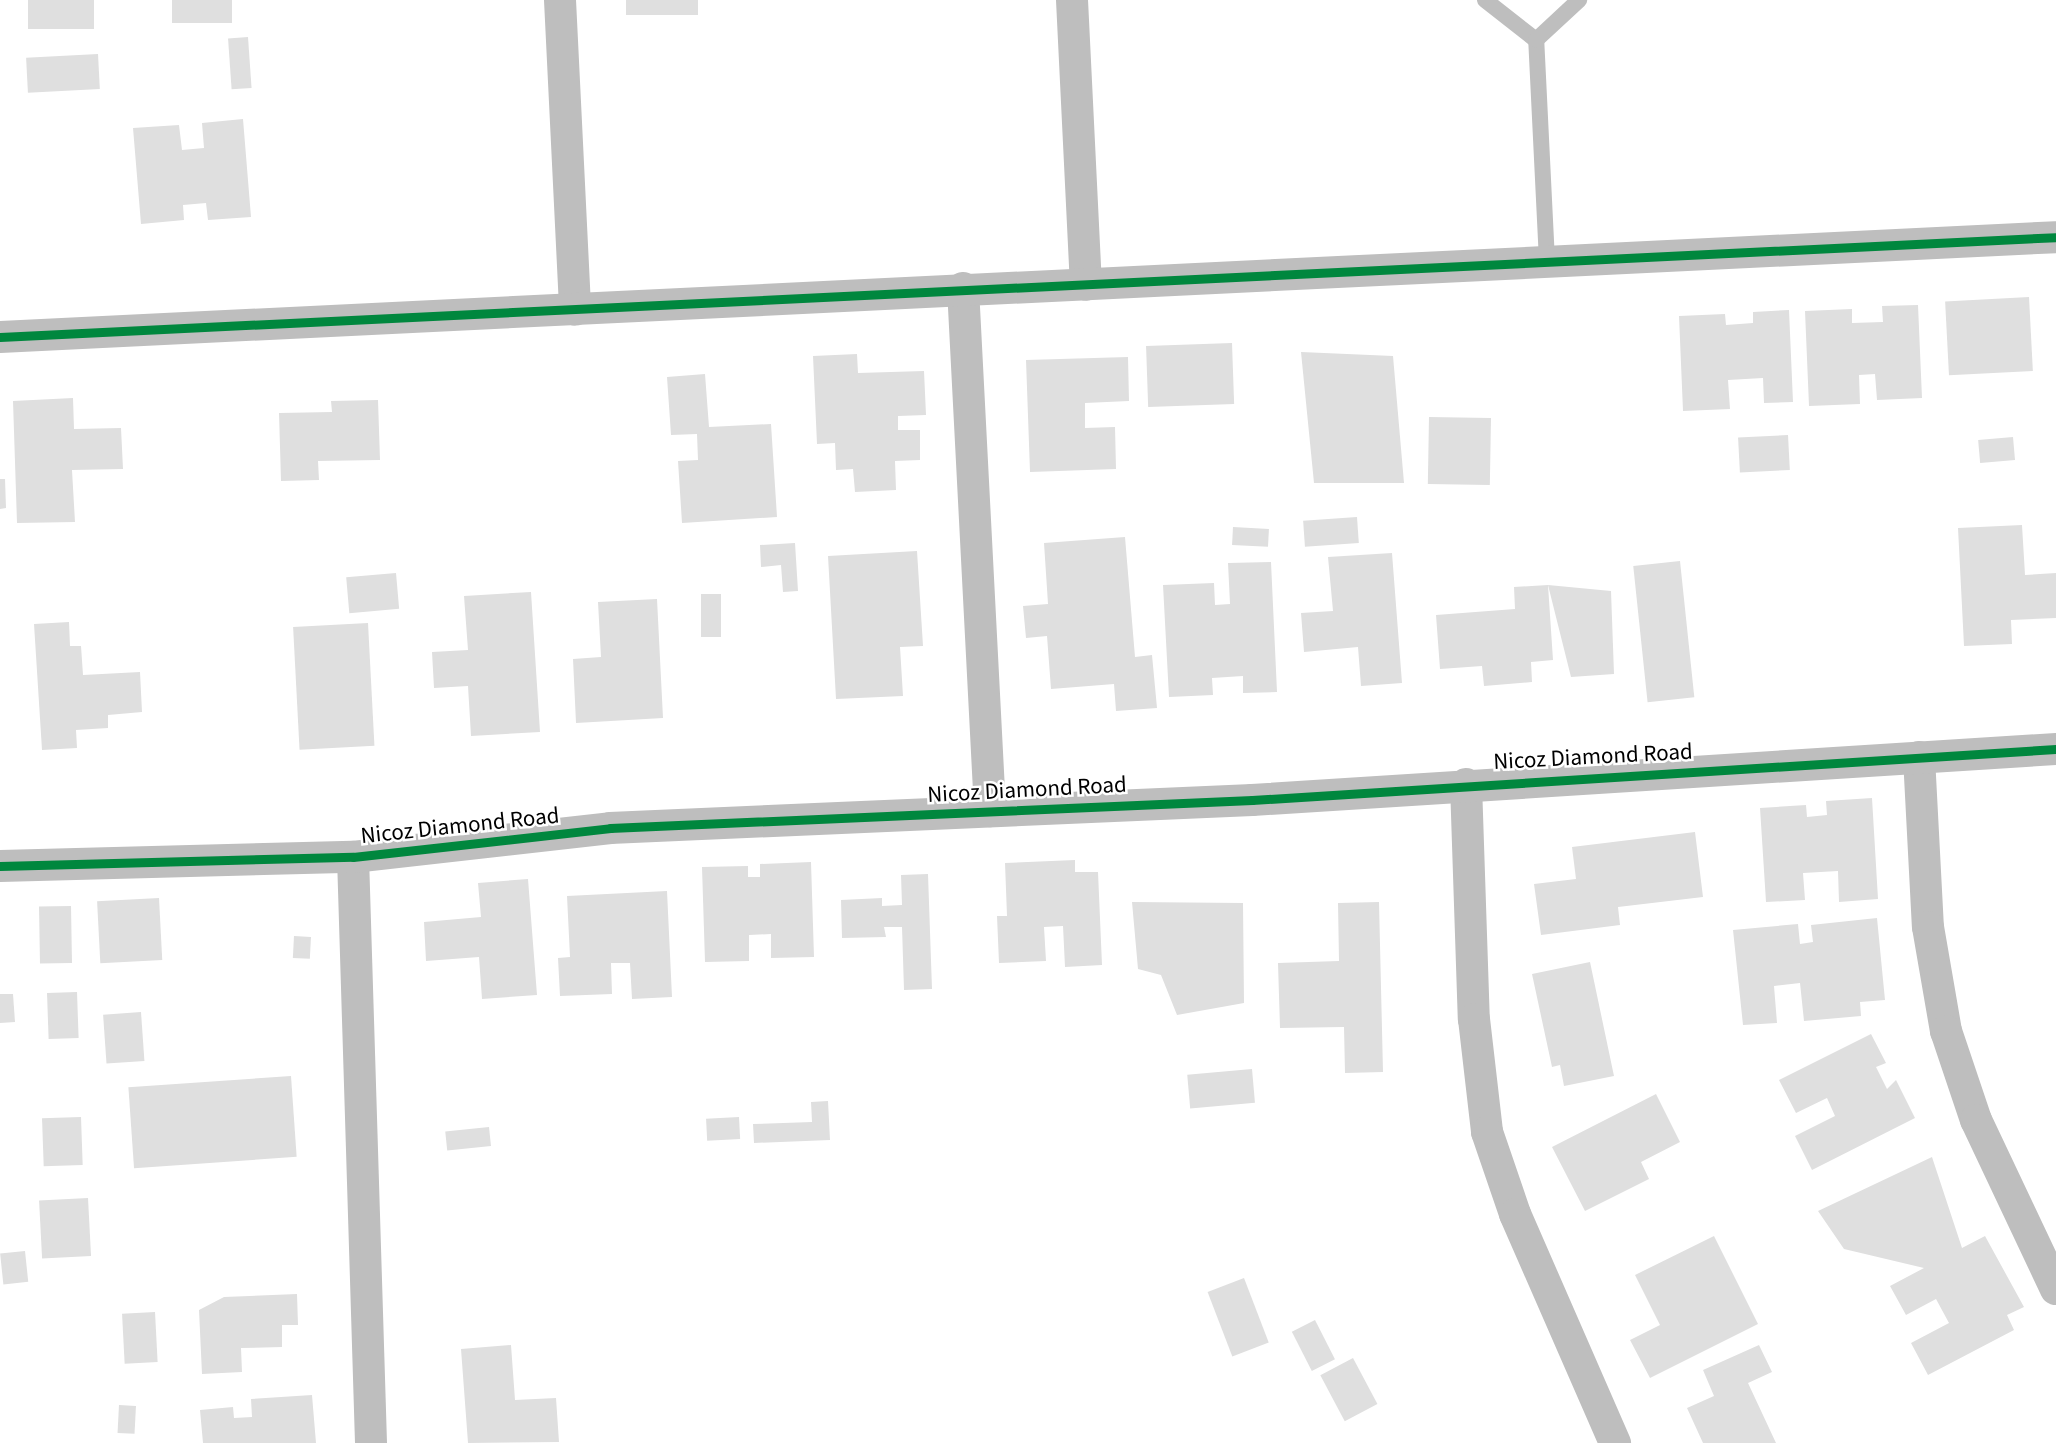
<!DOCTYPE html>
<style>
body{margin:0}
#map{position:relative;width:2056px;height:1443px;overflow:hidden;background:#fff;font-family:"Source Sans 3",sans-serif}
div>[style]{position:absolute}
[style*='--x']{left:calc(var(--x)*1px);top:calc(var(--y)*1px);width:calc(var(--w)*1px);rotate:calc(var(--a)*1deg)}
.building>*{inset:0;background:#dfdfdf;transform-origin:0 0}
.lane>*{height:16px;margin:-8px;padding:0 8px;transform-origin:8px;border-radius:8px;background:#bebebe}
.street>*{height:32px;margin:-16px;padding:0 16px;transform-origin:16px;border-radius:16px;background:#bebebe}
.cycleway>*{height:9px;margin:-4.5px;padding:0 4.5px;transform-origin:4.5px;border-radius:4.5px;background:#00873e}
span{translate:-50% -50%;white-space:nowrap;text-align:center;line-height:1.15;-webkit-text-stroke:5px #fff;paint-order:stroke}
.street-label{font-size:23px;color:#000}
</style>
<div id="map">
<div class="building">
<div style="left:28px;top:0;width:66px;height:29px"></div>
<div style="left:172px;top:0;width:60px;height:23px"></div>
<div style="left:626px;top:0;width:72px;height:15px"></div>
<div style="left:248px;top:37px;width:51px;height:20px;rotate:86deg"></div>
<div style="left:98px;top:54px;width:35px;height:72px;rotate:87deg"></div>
<div style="clip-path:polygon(243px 119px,251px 217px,208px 220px,206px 203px,183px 205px,184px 220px,141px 224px,133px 128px,179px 125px,182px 150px,204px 148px,202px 123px)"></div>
<div style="left:2029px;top:297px;width:74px;height:84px;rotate:87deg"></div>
<div style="clip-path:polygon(1918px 305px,1922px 398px,1877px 400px,1875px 374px,1859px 375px,1860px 404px,1809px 406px,1805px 311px,1852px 309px,1852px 323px,1883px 322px,1882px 306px)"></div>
<div style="clip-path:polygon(1789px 310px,1793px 402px,1764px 403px,1763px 378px,1728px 380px,1730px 409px,1683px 411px,1679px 316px,1725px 314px,1726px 325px,1753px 323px,1753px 312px)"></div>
<div style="left:1232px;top:343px;width:61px;height:86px;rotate:88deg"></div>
<div style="clip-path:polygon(1301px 352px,1393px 356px,1404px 483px,1314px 483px)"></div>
<div style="clip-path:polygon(857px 354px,858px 373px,924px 371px,926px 415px,898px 416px,898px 430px,920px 430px,920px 460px,895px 461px,896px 490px,855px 492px,853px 469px,836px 470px,835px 443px,817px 444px,813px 356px)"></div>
<div style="clip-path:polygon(1128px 357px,1129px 401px,1085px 403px,1085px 428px,1115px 427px,1116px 469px,1030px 472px,1026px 360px)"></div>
<div style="clip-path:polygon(705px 374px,709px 427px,771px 424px,777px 517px,682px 523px,678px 461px,698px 460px,697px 434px,671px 435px,667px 377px)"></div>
<div style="clip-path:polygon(73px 398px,74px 429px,121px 428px,123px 469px,72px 470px,75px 522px,17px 523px,13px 401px)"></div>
<div style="clip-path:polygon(378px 400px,380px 460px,318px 461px,319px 480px,281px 481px,279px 413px,332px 412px,331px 401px)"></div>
<div style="left:1429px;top:417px;width:62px;height:67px;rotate:1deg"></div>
<div style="left:1788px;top:435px;width:35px;height:50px;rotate:87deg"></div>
<div style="left:2013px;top:437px;width:23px;height:35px;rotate:85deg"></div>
<div style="clip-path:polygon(0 479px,5px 479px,6px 508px,0 509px)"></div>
<div style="left:1357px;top:517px;width:26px;height:54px;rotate:86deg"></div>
<div style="clip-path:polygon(2022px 525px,2025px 575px,2056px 573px,2056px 618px,2011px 620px,2012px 644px,1964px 646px,1958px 528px)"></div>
<div style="left:1233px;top:527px;width:36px;height:18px;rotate:3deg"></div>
<div style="clip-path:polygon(1125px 537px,1135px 657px,1152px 655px,1157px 708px,1116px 711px,1114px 684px,1051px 689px,1047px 636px,1026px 638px,1023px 606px,1048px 604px,1044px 543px)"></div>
<div style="clip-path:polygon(795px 543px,798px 591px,783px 592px,781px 565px,761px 567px,760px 545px)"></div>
<div style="clip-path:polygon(917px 551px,923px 646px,900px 647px,903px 696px,836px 699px,828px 556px)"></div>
<div style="clip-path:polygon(1392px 553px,1402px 683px,1361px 686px,1358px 647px,1304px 652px,1301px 613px,1333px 611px,1328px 557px)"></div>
<div style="left:1680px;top:561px;width:137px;height:47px;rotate:84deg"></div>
<div style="clip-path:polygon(1271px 562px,1277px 692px,1243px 693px,1243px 676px,1212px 678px,1213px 695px,1169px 697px,1163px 585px,1214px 583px,1215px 605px,1230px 604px,1228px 563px)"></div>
<div style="left:396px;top:573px;width:36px;height:50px;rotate:85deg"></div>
<div style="clip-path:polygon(1548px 585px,1611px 591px,1614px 674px,1571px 677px)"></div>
<div style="clip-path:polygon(1548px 585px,1553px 660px,1531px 662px,1532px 682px,1484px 686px,1482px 666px,1440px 669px,1436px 615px,1515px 609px,1514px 587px)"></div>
<div style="clip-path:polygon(531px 592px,540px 732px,471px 736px,468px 686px,434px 688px,432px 652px,468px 650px,464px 596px)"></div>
<div style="left:701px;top:594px;width:20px;height:43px"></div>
<div style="clip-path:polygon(657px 599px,663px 718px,576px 723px,573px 659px,601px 657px,598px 602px)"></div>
<div style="clip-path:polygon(69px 622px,70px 646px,81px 646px,83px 675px,140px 672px,142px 712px,108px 715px,108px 728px,76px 730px,77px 748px,42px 750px,34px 624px)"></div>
<div style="left:368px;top:623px;width:123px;height:75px;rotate:87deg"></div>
<div style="clip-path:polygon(1872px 798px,1878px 899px,1839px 902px,1838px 871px,1803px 873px,1805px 900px,1766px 902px,1760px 808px,1806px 805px,1807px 817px,1827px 815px,1826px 801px)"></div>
<div style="clip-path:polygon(1695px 832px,1703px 897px,1618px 907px,1620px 925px,1541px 935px,1534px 884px,1576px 879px,1572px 847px)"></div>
<div style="clip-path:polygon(1075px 860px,1075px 872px,1098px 872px,1102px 965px,1065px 967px,1063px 926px,1044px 927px,1046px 961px,999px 963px,997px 916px,1007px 916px,1005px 863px)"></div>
<div style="clip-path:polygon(811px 862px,814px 957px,771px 958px,771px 934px,749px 935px,749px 961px,705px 962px,702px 867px,748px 866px,748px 877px,760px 877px,760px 864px)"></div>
<div style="clip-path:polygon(928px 874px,932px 989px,904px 990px,902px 927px,884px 927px,886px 937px,842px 938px,841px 900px,882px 898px,882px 906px,902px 905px,901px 875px)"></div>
<div style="clip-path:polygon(528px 879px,537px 995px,482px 999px,479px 957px,426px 961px,424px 922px,481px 917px,478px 883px)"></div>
<div style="clip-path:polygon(667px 891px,672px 997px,632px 999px,630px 963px,611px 963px,612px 994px,560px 996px,558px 958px,570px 957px,567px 896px)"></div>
<div style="left:159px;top:898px;width:62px;height:62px;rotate:87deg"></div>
<div style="clip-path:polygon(1132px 902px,1243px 903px,1244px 1003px,1177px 1015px,1161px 975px,1138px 969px)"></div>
<div style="clip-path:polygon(1379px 902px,1383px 1072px,1345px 1073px,1344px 1027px,1280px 1028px,1278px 963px,1339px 961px,1338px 903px)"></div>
<div style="left:71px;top:906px;width:57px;height:32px;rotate:89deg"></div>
<div style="clip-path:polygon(1877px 918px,1885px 1000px,1860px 1002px,1861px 1016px,1804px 1021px,1800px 983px,1774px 986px,1777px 1023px,1743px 1025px,1733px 930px,1798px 924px,1800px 944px,1813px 942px,1811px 925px)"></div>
<div style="left:294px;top:936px;width:17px;height:22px;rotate:3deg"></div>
<div style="clip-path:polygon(1590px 962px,1614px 1076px,1564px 1086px,1560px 1065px,1552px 1067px,1532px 974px)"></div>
<div style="left:77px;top:992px;width:46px;height:30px;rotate:88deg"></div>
<div style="clip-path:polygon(0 994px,13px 994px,15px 1022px,0 1023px)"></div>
<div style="left:141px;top:1012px;width:49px;height:38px;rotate:86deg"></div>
<div style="clip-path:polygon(1871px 1034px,1886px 1063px,1876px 1067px,1887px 1089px,1896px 1080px,1915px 1118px,1812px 1170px,1795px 1136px,1835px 1116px,1827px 1098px,1796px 1113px,1779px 1080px)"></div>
<div style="left:1252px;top:1069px;width:34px;height:65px;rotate:85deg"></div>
<div style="left:291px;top:1076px;width:81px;height:163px;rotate:86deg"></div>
<div style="clip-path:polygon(1656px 1094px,1680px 1142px,1641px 1162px,1649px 1179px,1585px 1211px,1552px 1147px)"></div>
<div style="clip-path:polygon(828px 1101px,830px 1140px,754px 1143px,753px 1124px,812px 1122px,811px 1102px)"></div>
<div style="left:81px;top:1117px;width:48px;height:39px;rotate:88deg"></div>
<div style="left:739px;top:1117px;width:22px;height:33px;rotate:87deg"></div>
<div style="left:489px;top:1127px;width:19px;height:44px;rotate:84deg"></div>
<div style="clip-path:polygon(1932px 1157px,1962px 1248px,1985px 1236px,2024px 1307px,2007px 1315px,2014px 1330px,1928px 1375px,1911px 1343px,1949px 1323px,1936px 1299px,1906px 1315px,1890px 1286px,1924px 1268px,1844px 1249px,1818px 1211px)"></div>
<div style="left:88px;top:1198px;width:58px;height:49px;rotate:87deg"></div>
<div style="clip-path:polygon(1714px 1236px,1758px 1324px,1650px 1378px,1630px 1340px,1660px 1325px,1635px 1275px)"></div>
<div style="left:25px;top:1251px;width:31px;height:25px;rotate:84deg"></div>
<div style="left:1244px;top:1278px;width:69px;height:39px;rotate:69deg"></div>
<div style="clip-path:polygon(297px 1294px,298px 1325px,282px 1325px,282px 1347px,241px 1348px,242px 1372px,202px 1374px,199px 1310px,224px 1297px)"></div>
<div style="left:155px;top:1312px;width:50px;height:33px;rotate:87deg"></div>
<div style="left:1315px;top:1320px;width:44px;height:26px;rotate:63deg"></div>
<div style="clip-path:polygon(511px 1345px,515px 1400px,556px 1398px,559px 1442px,468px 1443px,461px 1349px)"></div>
<div style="clip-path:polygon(1759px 1345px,1772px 1372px,1748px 1383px,1776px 1443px,1703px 1443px,1687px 1408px,1714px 1396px,1703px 1370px)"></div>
<div style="left:1353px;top:1358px;width:52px;height:37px;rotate:62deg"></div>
<div style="clip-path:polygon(312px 1395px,316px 1443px,203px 1443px,200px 1410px,233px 1407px,234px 1418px,252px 1417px,251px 1399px)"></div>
<div style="left:119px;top:1405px;width:17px;height:28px;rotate:3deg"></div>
</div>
<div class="lane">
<div style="--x:1485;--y:0;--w:65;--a:38.1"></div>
<div style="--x:1547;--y:261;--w:221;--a:-92.8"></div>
<div style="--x:1536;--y:40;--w:59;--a:-42.9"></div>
</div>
<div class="street">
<div style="--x:560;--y:0;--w:310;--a:87.2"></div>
<div style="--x:1072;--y:0;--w:285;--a:87.2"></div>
<div style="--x:963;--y:288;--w:524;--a:87.04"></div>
<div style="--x:0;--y:337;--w:2058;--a:-2.78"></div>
<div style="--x:1919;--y:757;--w:170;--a:87"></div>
<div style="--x:1928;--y:927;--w:106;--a:80.2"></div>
<div style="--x:1946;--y:1031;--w:94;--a:71.4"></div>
<div style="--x:1976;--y:1120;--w:187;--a:64.7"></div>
<div style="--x:1466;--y:784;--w:235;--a:88.1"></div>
<div style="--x:1474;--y:1019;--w:114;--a:83.4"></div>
<div style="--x:1487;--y:1132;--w:87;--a:71.1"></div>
<div style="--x:1515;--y:1214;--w:250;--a:66.4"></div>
<div style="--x:353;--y:857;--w:586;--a:88.24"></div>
<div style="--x:0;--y:866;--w:353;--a:-1.5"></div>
<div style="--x:353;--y:857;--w:259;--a:-6.4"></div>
<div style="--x:610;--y:828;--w:643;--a:-2.5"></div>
<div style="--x:1252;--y:800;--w:806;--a:-3.63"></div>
</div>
<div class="cycleway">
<div style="--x:0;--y:337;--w:2058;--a:-2.78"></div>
<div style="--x:0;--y:866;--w:353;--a:-1.5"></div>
<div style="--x:353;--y:857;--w:259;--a:-6.4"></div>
<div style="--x:610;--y:828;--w:643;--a:-2.5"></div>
<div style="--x:1252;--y:800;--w:806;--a:-3.63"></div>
</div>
<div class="street-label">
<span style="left:1593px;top:757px;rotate:-3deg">Nicoz Diamond Road</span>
<span style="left:1027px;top:790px;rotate:-3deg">Nicoz Diamond Road</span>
<span style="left:460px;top:826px;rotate:-6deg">Nicoz Diamond Road</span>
</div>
</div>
